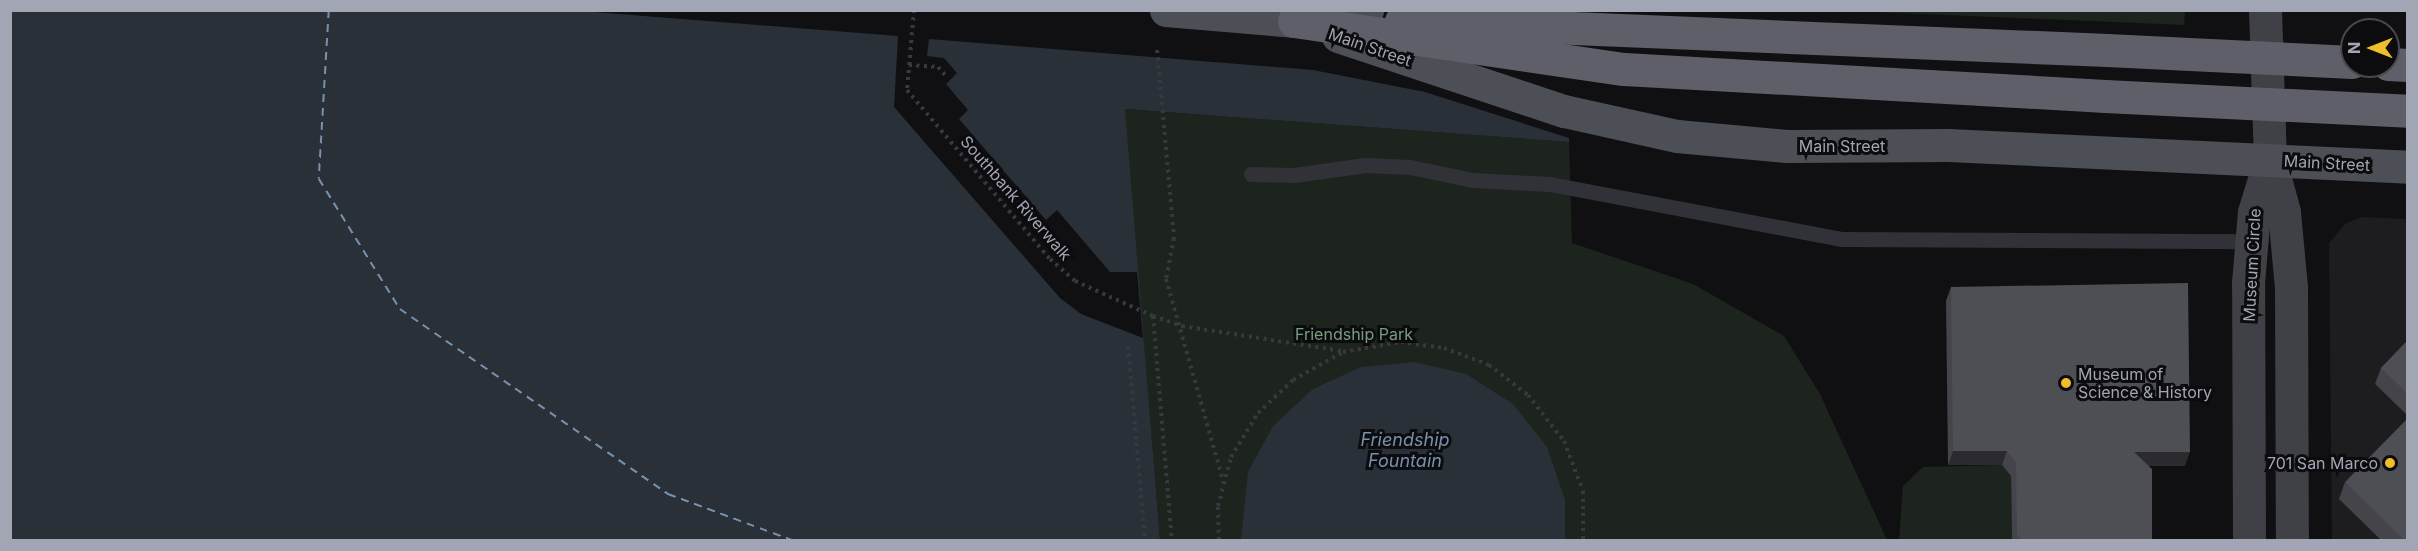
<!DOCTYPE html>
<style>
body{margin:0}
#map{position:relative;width:2418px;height:551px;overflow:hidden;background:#101012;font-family:Inter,sans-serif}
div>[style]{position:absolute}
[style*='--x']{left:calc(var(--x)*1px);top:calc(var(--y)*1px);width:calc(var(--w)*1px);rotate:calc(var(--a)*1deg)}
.built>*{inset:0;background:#1d1c1f}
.green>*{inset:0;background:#1d241e}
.water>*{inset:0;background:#293037}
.pier>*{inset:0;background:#101012}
.ferry>*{height:1.5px;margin-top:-0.75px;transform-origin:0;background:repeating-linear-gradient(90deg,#7890ae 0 8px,transparent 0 14px)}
.path>*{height:4px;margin-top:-2px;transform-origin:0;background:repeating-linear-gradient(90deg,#37393e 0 3px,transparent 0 7.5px)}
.lane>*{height:15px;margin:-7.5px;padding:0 7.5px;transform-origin:7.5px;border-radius:7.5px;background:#313237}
.secondary>*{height:33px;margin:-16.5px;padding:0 16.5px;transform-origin:16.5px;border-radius:16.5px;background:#3f4147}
.primary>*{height:33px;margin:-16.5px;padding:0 16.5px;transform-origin:16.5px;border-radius:16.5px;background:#4d4f56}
.highway>*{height:33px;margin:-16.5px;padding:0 16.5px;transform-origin:16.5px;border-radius:16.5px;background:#5e5f68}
.highway-bridge>*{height:33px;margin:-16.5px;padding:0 16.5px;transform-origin:16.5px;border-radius:16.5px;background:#5e5f68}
.wall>*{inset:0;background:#44444a}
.shaded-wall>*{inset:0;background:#2b2b2f}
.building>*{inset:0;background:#4e4f55}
.dots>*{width:16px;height:16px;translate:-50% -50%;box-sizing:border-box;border:3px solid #0c0b0d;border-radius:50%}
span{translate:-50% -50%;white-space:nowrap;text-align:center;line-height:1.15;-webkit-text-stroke:6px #0c0b0d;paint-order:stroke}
.street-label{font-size:16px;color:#a2a5b3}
.park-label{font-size:16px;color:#799e7e}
.poi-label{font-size:16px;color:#a2a5b3}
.left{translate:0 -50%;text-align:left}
.right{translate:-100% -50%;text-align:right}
.water-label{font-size:18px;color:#7890ae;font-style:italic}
.frame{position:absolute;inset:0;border:12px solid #a2a5b3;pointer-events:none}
.north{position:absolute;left:2340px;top:18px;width:60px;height:60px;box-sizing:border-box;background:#0c0b0d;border:2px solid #48494f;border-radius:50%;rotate:270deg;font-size:16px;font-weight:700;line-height:24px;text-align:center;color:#a2a5b3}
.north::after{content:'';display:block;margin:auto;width:21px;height:27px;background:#efbe2b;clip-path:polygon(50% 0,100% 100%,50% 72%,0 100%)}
</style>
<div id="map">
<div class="built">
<div style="clip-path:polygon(2362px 217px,2407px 219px,2407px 540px,2332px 540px,2329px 243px,2346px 223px)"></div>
</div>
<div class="green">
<div style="clip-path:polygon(1853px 11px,2185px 10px,2185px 11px,2184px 25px)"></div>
<div style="clip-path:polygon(1124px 109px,1569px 142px,1572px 243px,1693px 284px,1784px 336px,1820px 394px,1887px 540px,1160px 540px)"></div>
<div style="clip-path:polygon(2002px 465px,2011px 476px,2012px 540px,1899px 540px,1903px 486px,1923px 467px)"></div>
</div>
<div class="water">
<div style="clip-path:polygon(10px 11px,1573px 11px,1569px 142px,1125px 109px,1160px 540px,11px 540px)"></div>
<div style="clip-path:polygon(1414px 362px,1466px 374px,1513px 404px,1547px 447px,1565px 500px,1565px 540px,1241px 540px,1248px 472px,1273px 426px,1313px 389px,1361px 367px)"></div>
</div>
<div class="pier">
<div style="clip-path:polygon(1576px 10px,1572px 139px,1425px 92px,1313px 70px,929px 39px,927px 56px,944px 58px,957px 73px,946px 84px,968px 110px,959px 119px,1046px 220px,1057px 210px,1110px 272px,1137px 272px,1143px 338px,1081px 314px,1060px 298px,894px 107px,898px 36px,581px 11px)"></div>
</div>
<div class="ferry">
<div style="--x:329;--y:10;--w:169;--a:93.4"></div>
<div style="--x:319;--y:179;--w:153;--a:58.1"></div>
<div style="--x:400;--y:309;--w:326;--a:34.6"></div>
<div style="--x:668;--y:494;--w:132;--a:20.4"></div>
</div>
<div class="path">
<div style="--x:914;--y:10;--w:80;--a:95"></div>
<div style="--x:907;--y:90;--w:221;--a:49.8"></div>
<div style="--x:1050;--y:259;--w:33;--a:41"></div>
<div style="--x:1075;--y:281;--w:85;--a:24.2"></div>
<div style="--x:1153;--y:316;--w:225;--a:85.2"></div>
<div style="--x:1157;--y:50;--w:189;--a:84.8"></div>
<div style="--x:1174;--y:238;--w:42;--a:101"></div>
<div style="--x:1166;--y:279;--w:213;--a:74.2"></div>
<div style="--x:909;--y:65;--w:29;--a:4"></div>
<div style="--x:938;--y:67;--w:13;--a:48"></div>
<div style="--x:1153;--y:316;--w:31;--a:19"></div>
<div style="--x:1182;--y:326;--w:162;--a:8.9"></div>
<div style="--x:1128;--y:346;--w:195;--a:85"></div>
<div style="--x:1219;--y:540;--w:34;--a:-92"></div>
<div style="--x:1218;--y:506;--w:51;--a:-75.1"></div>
<div style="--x:1231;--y:457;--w:52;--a:-58.5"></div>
<div style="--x:1258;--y:413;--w:48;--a:-43.3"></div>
<div style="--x:1293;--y:380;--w:57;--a:-29.2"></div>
<div style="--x:1343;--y:352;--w:59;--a:-9.8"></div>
<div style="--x:1401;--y:342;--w:43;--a:7.9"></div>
<div style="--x:1444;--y:348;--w:48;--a:20.7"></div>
<div style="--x:1489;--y:365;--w:49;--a:37.6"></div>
<div style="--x:1528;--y:395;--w:58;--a:52"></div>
<div style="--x:1564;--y:441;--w:53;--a:69.2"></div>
<div style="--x:1583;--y:491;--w:49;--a:90"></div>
</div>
<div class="lane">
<div style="--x:1251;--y:174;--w:43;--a:1.3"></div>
<div style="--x:1294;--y:175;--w:72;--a:-8"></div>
<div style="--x:1365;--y:165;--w:45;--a:2.5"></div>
<div style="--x:1410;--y:167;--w:64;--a:11.7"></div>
<div style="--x:1473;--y:180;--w:77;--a:3"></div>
<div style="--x:1550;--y:184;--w:296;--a:10.7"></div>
<div style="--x:1841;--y:239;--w:409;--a:0.3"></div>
</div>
<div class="secondary">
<div style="--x:2265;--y:10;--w:150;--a:88.1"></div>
<div style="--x:2270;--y:160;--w:54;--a:74.9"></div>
<div style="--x:2284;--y:212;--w:75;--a:84.7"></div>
<div style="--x:2291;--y:287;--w:253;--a:89.8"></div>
<div style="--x:2249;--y:540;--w:257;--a:-90.2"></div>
<div style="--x:2248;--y:283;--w:71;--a:-85.2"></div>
<div style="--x:2254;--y:212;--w:54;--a:-72.9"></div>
</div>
<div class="primary">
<div style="--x:1166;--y:10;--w:128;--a:4.9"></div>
<div style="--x:1294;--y:21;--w:74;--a:-8.6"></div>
<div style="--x:1338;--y:36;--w:238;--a:18.4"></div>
<div style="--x:1564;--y:111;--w:116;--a:12.5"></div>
<div style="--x:1677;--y:136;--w:110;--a:5.2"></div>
<div style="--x:1787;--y:146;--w:161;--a:-0.4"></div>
<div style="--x:1948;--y:145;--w:461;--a:2.7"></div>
</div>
<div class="highway">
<div style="--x:1294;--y:21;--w:333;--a:8.3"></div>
<div style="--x:1624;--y:69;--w:482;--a:3.2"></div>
<div style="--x:1401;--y:21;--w:707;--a:2.35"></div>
<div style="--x:2388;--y:64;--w:20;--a:3"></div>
</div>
<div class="highway-bridge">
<div style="--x:2107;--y:50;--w:245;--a:2.8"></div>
<div style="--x:2105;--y:96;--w:303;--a:2.8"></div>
</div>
<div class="wall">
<div style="clip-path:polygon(1951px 287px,2185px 466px,2149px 466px,2152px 540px,2012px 540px,2011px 476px,2002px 465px,1948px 465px,1946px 301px)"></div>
<div style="clip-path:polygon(2408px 340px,2408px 416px,2375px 384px,2381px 368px)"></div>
<div style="clip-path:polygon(2345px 482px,2408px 540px,2381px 540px,2339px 499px)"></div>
</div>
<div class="shaded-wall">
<div style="clip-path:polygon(1953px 451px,2007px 451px,2002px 465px,1948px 465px)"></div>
<div style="clip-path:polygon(2134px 452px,2190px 452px,2185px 466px,2129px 466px)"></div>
</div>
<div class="building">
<div style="clip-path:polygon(2188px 283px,2190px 452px,2134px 452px,2152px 469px,2152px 540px,2022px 540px,2017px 536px,2016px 462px,2007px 451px,1953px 451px,1951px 287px)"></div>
<div style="clip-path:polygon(2408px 340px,2408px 394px,2381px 368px)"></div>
<div style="clip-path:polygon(2408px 418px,2408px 540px,2404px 540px,2345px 482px)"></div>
</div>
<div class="dots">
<div style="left:2066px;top:383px;background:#efbe2b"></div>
<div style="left:2390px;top:463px;background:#efbe2b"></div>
</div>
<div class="street-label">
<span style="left:1370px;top:47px;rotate:19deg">Main Street</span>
<span style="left:1842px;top:146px">Main Street</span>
<span style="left:2327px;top:163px;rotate:3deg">Main Street</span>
<span style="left:1016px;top:198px;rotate:49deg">Southbank Riverwalk</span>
<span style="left:2252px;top:265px;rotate:-87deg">Museum Circle</span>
</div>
<div class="park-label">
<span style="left:1354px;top:334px">Friendship Park</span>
</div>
<div class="poi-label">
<span class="left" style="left:2078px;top:383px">Museum of<br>Science &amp; History</span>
<span class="right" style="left:2378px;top:463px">701 San Marco</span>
</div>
<div class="water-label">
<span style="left:1405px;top:451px">Friendship<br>Fountain</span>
</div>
<div class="frame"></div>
<div class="north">N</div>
</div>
